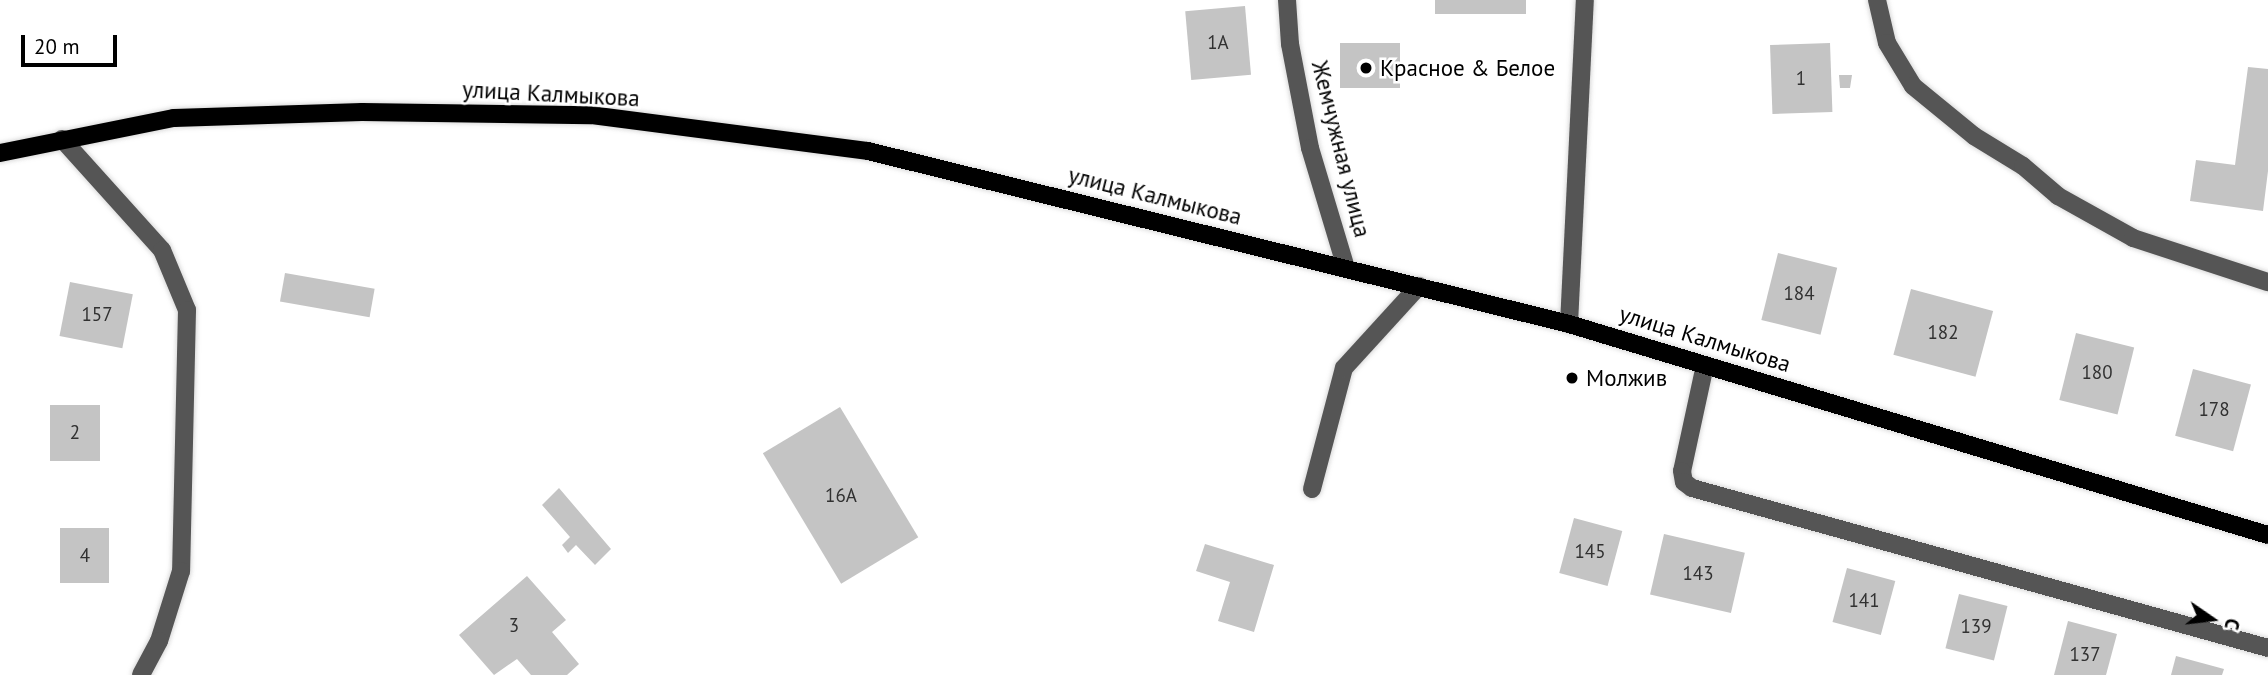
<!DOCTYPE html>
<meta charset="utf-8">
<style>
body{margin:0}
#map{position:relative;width:2268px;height:675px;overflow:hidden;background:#fff;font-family:"PT Sans",sans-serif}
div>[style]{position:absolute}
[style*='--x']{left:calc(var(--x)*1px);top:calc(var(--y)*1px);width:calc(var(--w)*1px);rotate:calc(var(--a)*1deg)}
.building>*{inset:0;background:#c4c4c4;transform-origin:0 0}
.roads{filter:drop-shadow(0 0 2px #dbdbdb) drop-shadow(0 0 2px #dbdbdb)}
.minor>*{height:18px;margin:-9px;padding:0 9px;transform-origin:9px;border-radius:9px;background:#555}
.major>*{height:18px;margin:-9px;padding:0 9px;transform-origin:9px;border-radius:9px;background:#000}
.dots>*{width:19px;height:19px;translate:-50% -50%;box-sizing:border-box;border:4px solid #fff;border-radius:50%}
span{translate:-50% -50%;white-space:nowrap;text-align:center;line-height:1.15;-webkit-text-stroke:5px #fff;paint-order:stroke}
.number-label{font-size:19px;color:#313131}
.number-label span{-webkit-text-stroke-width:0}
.poi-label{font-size:23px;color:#000}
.left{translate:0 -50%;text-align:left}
.street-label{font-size:23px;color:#000}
.north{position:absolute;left:2177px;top:584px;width:70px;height:70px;-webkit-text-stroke:5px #fff;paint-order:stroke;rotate:104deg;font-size:19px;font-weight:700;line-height:28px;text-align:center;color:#000}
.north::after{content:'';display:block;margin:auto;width:24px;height:32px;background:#000;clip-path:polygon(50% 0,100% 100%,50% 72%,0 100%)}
.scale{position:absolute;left:21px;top:35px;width:96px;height:32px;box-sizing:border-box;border:4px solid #000;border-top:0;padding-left:9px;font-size:21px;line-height:24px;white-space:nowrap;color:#000;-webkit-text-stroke:5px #fff;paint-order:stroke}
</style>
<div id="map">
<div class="building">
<div style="left:1435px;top:0;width:91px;height:14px"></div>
<div style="left:1245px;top:6px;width:69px;height:60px;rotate:85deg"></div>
<div style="left:1340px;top:43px;width:60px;height:45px"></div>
<div style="left:1830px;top:43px;width:69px;height:60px;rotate:88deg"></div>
<div style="clip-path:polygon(2248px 67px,2268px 69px,2268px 171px,2263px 211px,2190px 201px,2196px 160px,2235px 165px)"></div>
<div style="clip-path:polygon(1839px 75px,1852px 75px,1850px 88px,1840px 88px)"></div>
<div style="left:1778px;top:253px;width:61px;height:69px;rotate:14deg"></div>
<div style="left:285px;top:273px;width:91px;height:29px;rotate:10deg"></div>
<div style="left:70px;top:282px;width:64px;height:55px;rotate:11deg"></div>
<div style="left:1911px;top:289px;width:85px;height:68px;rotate:15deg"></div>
<div style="left:2076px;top:333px;width:60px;height:69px;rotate:14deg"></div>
<div style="left:2193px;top:369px;width:60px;height:69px;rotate:15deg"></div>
<div style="left:50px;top:405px;width:50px;height:56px"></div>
<div style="left:840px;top:407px;width:152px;height:90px;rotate:59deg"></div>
<div style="clip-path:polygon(559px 488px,611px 549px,595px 565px,576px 545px,568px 553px,562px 545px,570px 537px,542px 505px)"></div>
<div style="left:1574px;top:518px;width:50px;height:57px;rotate:15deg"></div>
<div style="left:60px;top:528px;width:49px;height:55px"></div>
<div style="left:1664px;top:534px;width:83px;height:62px;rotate:13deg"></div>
<div style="clip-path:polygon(1205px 544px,1274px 565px,1254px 632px,1218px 621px,1230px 582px,1196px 571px)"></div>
<div style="left:1847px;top:568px;width:50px;height:56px;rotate:15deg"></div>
<div style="clip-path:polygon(527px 576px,566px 620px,552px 632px,579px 664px,567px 675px,531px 675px,517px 659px,494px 675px,459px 635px)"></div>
<div style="left:1959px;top:594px;width:50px;height:56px;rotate:14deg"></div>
<div style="clip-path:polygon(2068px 621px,2117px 634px,2106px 675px,2054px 675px)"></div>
<div style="clip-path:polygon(2176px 656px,2224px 669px,2222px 675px,2171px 675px)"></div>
</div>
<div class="roads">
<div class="minor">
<div style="--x:1287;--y:0;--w:44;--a:86.1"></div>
<div style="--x:1290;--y:44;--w:106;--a:79.1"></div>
<div style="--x:1310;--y:148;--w:125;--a:73.3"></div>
<div style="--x:1877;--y:0;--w:44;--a:76.9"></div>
<div style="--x:1887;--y:43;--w:50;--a:58.8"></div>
<div style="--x:1913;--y:86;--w:79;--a:39.3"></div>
<div style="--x:1974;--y:136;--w:57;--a:31.5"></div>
<div style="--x:2023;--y:166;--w:46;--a:40.6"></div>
<div style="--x:2058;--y:196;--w:86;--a:29.2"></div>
<div style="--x:2133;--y:238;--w:142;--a:18.1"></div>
<div style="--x:62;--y:139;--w:149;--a:48"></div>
<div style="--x:162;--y:250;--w:65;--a:67.4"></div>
<div style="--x:187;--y:310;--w:261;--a:91.3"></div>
<div style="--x:181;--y:571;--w:73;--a:107.4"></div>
<div style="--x:159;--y:641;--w:38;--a:118"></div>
<div style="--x:1569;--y:324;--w:324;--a:-87.2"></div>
<div style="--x:1705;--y:365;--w:108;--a:102.2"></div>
<div style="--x:1682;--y:471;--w:11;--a:80"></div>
<div style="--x:1684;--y:482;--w:10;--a:37"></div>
<div style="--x:1692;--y:488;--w:598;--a:15.52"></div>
<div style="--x:1312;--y:489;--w:125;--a:-75.2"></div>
<div style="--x:1344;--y:368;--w:111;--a:-47.6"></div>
</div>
<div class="major">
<div style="--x:0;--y:153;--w:177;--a:-11.4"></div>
<div style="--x:174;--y:118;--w:188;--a:-1.8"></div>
<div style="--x:362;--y:112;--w:229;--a:0.8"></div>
<div style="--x:591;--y:115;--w:279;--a:7.4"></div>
<div style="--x:868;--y:151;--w:722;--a:13.86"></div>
<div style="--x:1569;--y:324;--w:730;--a:16.8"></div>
</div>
</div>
<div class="dots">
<div style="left:1366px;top:68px;background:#000"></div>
<div style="left:1572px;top:378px;background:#000"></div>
</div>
<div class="number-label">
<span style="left:1218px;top:43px">1А</span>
<span style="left:1801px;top:79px">1</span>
<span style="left:1799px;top:294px">184</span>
<span style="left:97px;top:315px">157</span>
<span style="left:1943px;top:333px">182</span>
<span style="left:2097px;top:373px">180</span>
<span style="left:2214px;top:410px">178</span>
<span style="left:75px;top:433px">2</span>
<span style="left:841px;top:496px">16А</span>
<span style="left:1590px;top:552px">145</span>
<span style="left:85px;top:556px">4</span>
<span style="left:1698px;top:574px">143</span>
<span style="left:1864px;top:601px">141</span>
<span style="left:514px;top:626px">3</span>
<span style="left:1976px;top:627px">139</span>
<span style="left:2085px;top:655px">137</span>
</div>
<div class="poi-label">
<span class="left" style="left:1380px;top:68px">Красное &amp; Белое</span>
<span class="left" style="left:1586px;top:378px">Молжив</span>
</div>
<div class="street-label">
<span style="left:551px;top:94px;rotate:3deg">улица Калмыкова</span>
<span style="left:1341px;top:149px;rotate:76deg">Жемчужная улица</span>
<span style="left:1155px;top:196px;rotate:14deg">улица Калмыкова</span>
<span style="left:1705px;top:339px;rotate:17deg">улица Калмыкова</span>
</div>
<div class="north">С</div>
<div class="scale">20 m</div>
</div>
